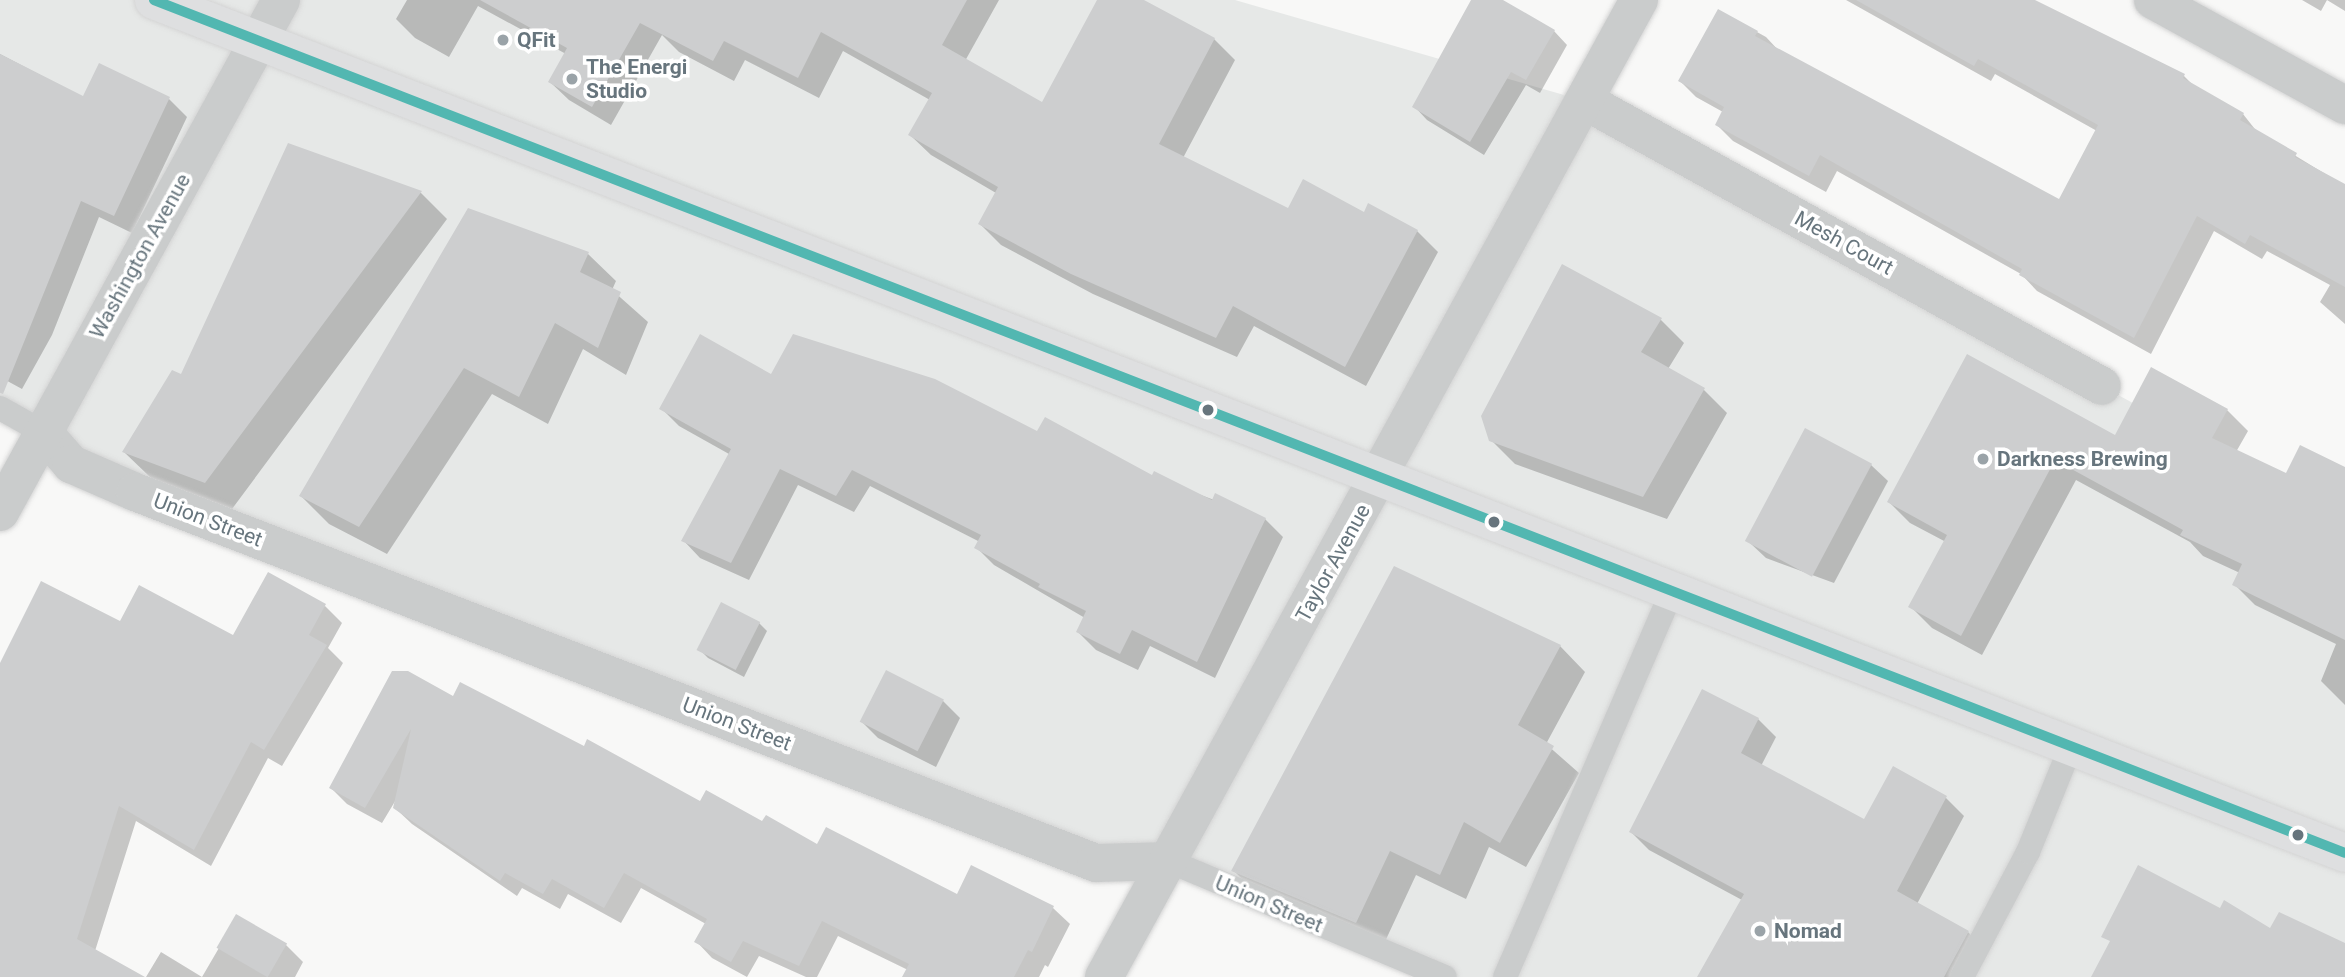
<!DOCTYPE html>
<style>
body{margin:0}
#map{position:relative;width:2345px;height:977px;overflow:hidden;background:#f8f8f7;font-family:Roboto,sans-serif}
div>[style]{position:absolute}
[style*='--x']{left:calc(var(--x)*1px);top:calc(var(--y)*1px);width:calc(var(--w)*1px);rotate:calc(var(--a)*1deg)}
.built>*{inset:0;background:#e6e8e7}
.shadow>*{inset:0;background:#0003}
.building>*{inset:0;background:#cdcecf;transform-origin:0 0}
.roads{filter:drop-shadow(0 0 2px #d4d4d4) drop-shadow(0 0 2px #d4d4d4)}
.service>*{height:24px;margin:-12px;padding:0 12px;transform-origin:12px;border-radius:12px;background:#cacccc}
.minor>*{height:38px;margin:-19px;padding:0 19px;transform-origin:19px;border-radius:19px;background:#cacccc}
.tertiary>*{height:38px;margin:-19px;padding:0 19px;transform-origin:19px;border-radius:19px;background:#cacccc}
.secondary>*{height:38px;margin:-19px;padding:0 19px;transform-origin:19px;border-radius:19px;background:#dedfe0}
.bus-1>*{height:10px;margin:-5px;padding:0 5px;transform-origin:5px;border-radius:5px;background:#52b7b1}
.dots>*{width:19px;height:19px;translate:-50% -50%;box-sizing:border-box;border:4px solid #fff;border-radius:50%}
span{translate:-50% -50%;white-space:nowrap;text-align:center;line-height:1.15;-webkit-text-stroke:7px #fff;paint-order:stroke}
.poi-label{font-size:21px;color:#67757d;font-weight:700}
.left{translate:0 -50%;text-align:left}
.street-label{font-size:21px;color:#67757d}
</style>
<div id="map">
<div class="built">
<div style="clip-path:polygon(0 0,1235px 0,1585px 101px,2345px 520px,2345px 977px,1445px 977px,1169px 861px,1096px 863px,135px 492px,0 408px)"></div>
</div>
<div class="shadow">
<div style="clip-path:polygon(407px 0,999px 0,965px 61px,1043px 105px,1099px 0,1140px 0,1214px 39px,1235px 60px,1183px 158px,1288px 210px,1365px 214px,1369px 205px,1417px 231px,1438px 252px,1366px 386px,1254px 326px,1237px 357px,1093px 294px,1001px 245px,980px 224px,996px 193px,931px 155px,910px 135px,930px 100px,843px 51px,819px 98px,745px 60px,734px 81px,679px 52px,662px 35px,611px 125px,569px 100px,550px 82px,566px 54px,478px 6px,449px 57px,415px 38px,396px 19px)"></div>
<div style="clip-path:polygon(1473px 0,1499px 0,1554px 31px,1567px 45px,1540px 93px,1526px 85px,1484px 155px,1427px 120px,1414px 106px)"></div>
<div style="clip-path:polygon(1846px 0,2032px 0,2184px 76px,2195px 87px,2243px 114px,2258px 133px,2345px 186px,2345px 324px,2320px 302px,2330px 285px,2267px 251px,2262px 259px,2214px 231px,2151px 354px,2037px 291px,2021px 274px,1837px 171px,1826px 192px,1733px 141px,1717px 125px,1723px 112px,1696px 97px,1680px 81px,1719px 11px,1766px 37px,1781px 53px,2060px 202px,2097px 131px,1995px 74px,1991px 81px)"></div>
<div style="clip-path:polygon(2302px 0,2345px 0,2345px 11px,2327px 0,2321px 11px)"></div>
<div style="clip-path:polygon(0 54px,84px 98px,100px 65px,169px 99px,187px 117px,132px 233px,99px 217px,52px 335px,22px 389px,0 377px)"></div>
<div style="clip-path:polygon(289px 145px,421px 193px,447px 219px,232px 509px,151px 478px,124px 452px,181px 376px)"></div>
<div style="clip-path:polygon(469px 210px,588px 254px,616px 281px,612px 290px,648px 322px,626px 375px,583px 349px,548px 424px,492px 394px,387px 554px,329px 524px,301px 496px)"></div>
<div style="clip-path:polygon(1562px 266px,1661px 320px,1684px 343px,1668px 369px,1704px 390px,1727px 413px,1667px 519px,1515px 464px,1491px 440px)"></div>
<div style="clip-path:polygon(772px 377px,1038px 434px,1265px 519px,1283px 537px,1215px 678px,1150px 646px,1138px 670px,1096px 650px,1078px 632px,1085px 618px,994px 565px,976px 547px,980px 542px,870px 486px,854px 512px,798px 485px,749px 580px,700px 558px,683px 540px,729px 454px,679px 426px,661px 408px)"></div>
<div style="clip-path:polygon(2227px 410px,2248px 431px,2236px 452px,2287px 475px,2345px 469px,2345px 705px,2321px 681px,2336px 644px,2255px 605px,2234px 584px,2240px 573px,2203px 556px,2190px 542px,2076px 480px,1982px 655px,1932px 628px,1911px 607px,1946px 542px,1910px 523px,1889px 502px,2116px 438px)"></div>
<div style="clip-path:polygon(1806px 430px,1871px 465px,1888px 481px,1834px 583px,1766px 558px,1749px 542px)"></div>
<div style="clip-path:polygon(325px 606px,342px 623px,328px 648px,343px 663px,282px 766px,268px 758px,211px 866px,136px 821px,95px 951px,142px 977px,0 977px,0 667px,121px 623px,234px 638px)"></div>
<div style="clip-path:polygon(759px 623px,767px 631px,744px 677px,708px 658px,700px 650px)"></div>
<div style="clip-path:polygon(1560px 646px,1585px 672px,1546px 744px,1579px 773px,1526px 867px,1489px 847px,1466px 899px,1416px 875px,1382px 948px,1259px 896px,1234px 871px)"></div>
<div style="clip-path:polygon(887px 672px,943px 701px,960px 718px,936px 767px,878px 738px,862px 722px)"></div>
<div style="clip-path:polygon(393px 673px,584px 749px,700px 803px,958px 896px,972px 868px,1053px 908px,1070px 924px,1048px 967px,1045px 965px,1039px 977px,905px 977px,908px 970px,838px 936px,817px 977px,806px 977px,759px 956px,747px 977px,712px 958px,696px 941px,706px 924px,641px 888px,621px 923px,568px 894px,560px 909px,522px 888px,517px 896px,412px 824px,395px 808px,397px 798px,382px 823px,347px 804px,331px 788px)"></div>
<div style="clip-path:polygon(1758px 719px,1776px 737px,1761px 766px,1865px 821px,1893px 769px,1946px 798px,1964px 816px,1917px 904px,1968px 932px,1986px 951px,1972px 977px,1699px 977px,1742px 900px,1649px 850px,1631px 832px)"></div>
<div style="clip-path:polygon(237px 917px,286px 945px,303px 962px,295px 977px,146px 977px,161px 952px,202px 977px)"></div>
</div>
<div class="building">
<div style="clip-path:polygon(480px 0,967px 0,942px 45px,1042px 102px,1097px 0,1144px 0,1215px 38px,1159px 144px,1288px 208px,1303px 179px,1364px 212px,1368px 203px,1418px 230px,1345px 367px,1233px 306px,1216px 338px,1071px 274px,978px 224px,998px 187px,908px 135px,932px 93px,821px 32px,798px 78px,724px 41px,713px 61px,640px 23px,592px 107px,548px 82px,567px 48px)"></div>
<div style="clip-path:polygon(1471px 0,1503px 0,1555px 30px,1526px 80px,1511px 72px,1470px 142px,1412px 107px)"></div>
<div style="clip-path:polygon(1856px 0,2035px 0,2185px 74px,2183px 78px,2244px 113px,2240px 120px,2297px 153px,2295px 157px,2345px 184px,2345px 287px,2250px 235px,2245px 244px,2197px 216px,2134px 338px,2019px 275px,2022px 269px,1820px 155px,1809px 176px,1715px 125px,1724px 107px,1678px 81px,1718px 9px,1758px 31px,1755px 36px,2059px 199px,2098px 125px,1978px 59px,1974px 66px)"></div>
<div style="clip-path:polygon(0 54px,83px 96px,99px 63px,170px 97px,114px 216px,81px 201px,3px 394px,0 393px)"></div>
<div style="clip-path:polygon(288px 143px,422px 191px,205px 483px,122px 452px,172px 370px,181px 374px)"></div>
<div style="clip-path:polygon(468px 208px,589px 252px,580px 272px,621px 292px,598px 348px,555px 323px,519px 397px,464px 368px,359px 527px,299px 496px)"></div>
<div style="clip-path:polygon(1562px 264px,1662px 318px,1641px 352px,1705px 388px,1643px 497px,1489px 441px,1481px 416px)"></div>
<div style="clip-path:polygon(700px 334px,771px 374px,793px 334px,935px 379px,1037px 431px,1045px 417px,1152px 475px,1154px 471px,1212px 500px,1215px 493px,1266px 518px,1197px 662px,1132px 630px,1120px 654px,1076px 632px,1086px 611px,1038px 587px,1040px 584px,974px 548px,981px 535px,852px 470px,836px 496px,780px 469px,731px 563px,681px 541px,731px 449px,659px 409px)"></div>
<div style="clip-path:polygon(1967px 354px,2115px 435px,2151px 367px,2228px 409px,2212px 438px,2286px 473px,2300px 445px,2345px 467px,2345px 640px,2232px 585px,2242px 564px,2180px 535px,2183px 530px,2055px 460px,1961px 636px,1908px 607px,1947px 535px,1887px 502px)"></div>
<div style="left:1805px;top:428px;width:76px;height:128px;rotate:28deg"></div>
<div style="clip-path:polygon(1394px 566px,1561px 645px,1518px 725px,1554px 746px,1500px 843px,1464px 822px,1440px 875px,1390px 851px,1356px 923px,1231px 871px)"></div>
<div style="clip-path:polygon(268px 572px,326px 604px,309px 635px,327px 645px,264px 750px,251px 742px,194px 850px,119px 806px,77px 939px,145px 977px,0 977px,0 663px,41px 581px,120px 621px,139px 585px,233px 635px)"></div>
<div style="left:721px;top:602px;width:44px;height:54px;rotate:27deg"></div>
<div style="left:886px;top:670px;width:65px;height:58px;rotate:27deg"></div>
<div style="clip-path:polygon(392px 671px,408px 671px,453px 696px,460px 682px,584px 746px,587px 739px,700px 801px,706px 790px,762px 821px,766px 815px,817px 844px,826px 827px,957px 894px,971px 865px,1054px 906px,1032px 952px,1028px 950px,1014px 977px,902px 977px,909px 964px,822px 921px,799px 966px,743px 941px,731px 962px,694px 942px,707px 919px,624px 873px,604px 908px,552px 879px,543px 894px,505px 873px,500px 881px,393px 808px,411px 729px,365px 808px,329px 788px)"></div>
<div style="clip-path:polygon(1702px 689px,1759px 718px,1741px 753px,1864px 819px,1893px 766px,1947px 796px,1897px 891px,1969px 931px,1944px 977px,1697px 977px,1744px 894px,1629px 832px)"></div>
<div style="clip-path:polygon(2138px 865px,2220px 908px,2224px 900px,2270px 928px,2279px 912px,2345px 943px,2345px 977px,2091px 977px,2110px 941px,2101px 937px)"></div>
<div style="left:236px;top:914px;width:59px;height:39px;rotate:30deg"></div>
</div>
<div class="roads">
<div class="service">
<div style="--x:0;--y:408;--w:49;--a:29.2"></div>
<div style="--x:1169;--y:861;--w:299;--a:22.8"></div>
<div style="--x:1505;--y:977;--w:421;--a:-66.6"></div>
<div style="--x:1962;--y:977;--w:141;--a:-62.2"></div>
<div style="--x:2028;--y:852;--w:114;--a:-67.9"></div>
</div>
<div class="minor">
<div style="--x:2153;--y:0;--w:219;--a:28.7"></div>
<div style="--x:1585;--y:101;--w:590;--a:28.87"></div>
<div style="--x:43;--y:432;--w:43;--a:48.8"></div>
<div style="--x:71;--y:464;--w:70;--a:23.6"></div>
<div style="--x:135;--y:492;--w:1030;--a:21.11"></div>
<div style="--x:1096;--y:863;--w:73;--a:-1.6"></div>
<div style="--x:0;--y:512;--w:584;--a:-61.24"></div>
</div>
<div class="tertiary">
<div style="--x:1104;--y:977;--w:1114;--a:-61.3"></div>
</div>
<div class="secondary">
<div style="--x:154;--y:0;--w:2351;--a:21.27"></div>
</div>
</div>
<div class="bus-1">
<div style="--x:154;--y:0;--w:2351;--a:21.27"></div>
</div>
<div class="dots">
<div style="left:503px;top:40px;background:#9aa3a8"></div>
<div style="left:572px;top:79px;background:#9aa3a8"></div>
<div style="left:1208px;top:410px;background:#67757d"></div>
<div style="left:1983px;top:459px;background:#9aa3a8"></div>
<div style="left:1494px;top:522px;background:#67757d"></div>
<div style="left:2298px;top:835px;background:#67757d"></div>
<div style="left:1760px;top:931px;background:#9aa3a8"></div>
</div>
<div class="poi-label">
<span class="left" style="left:517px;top:40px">QFit</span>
<span class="left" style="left:586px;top:79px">The Energi<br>Studio</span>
<span class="left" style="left:1997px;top:459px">Darkness Brewing</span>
<span class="left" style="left:1774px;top:931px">Nomad</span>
</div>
<div class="street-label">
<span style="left:1844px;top:243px;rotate:29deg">Mesh Court</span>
<span style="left:140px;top:256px;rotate:-61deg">Washington Avenue</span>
<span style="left:208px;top:520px;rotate:21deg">Union Street</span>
<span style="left:1333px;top:563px;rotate:-61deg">Taylor Avenue</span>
<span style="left:737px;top:724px;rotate:21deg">Union Street</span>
<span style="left:1269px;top:904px;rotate:23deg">Union Street</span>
</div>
</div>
